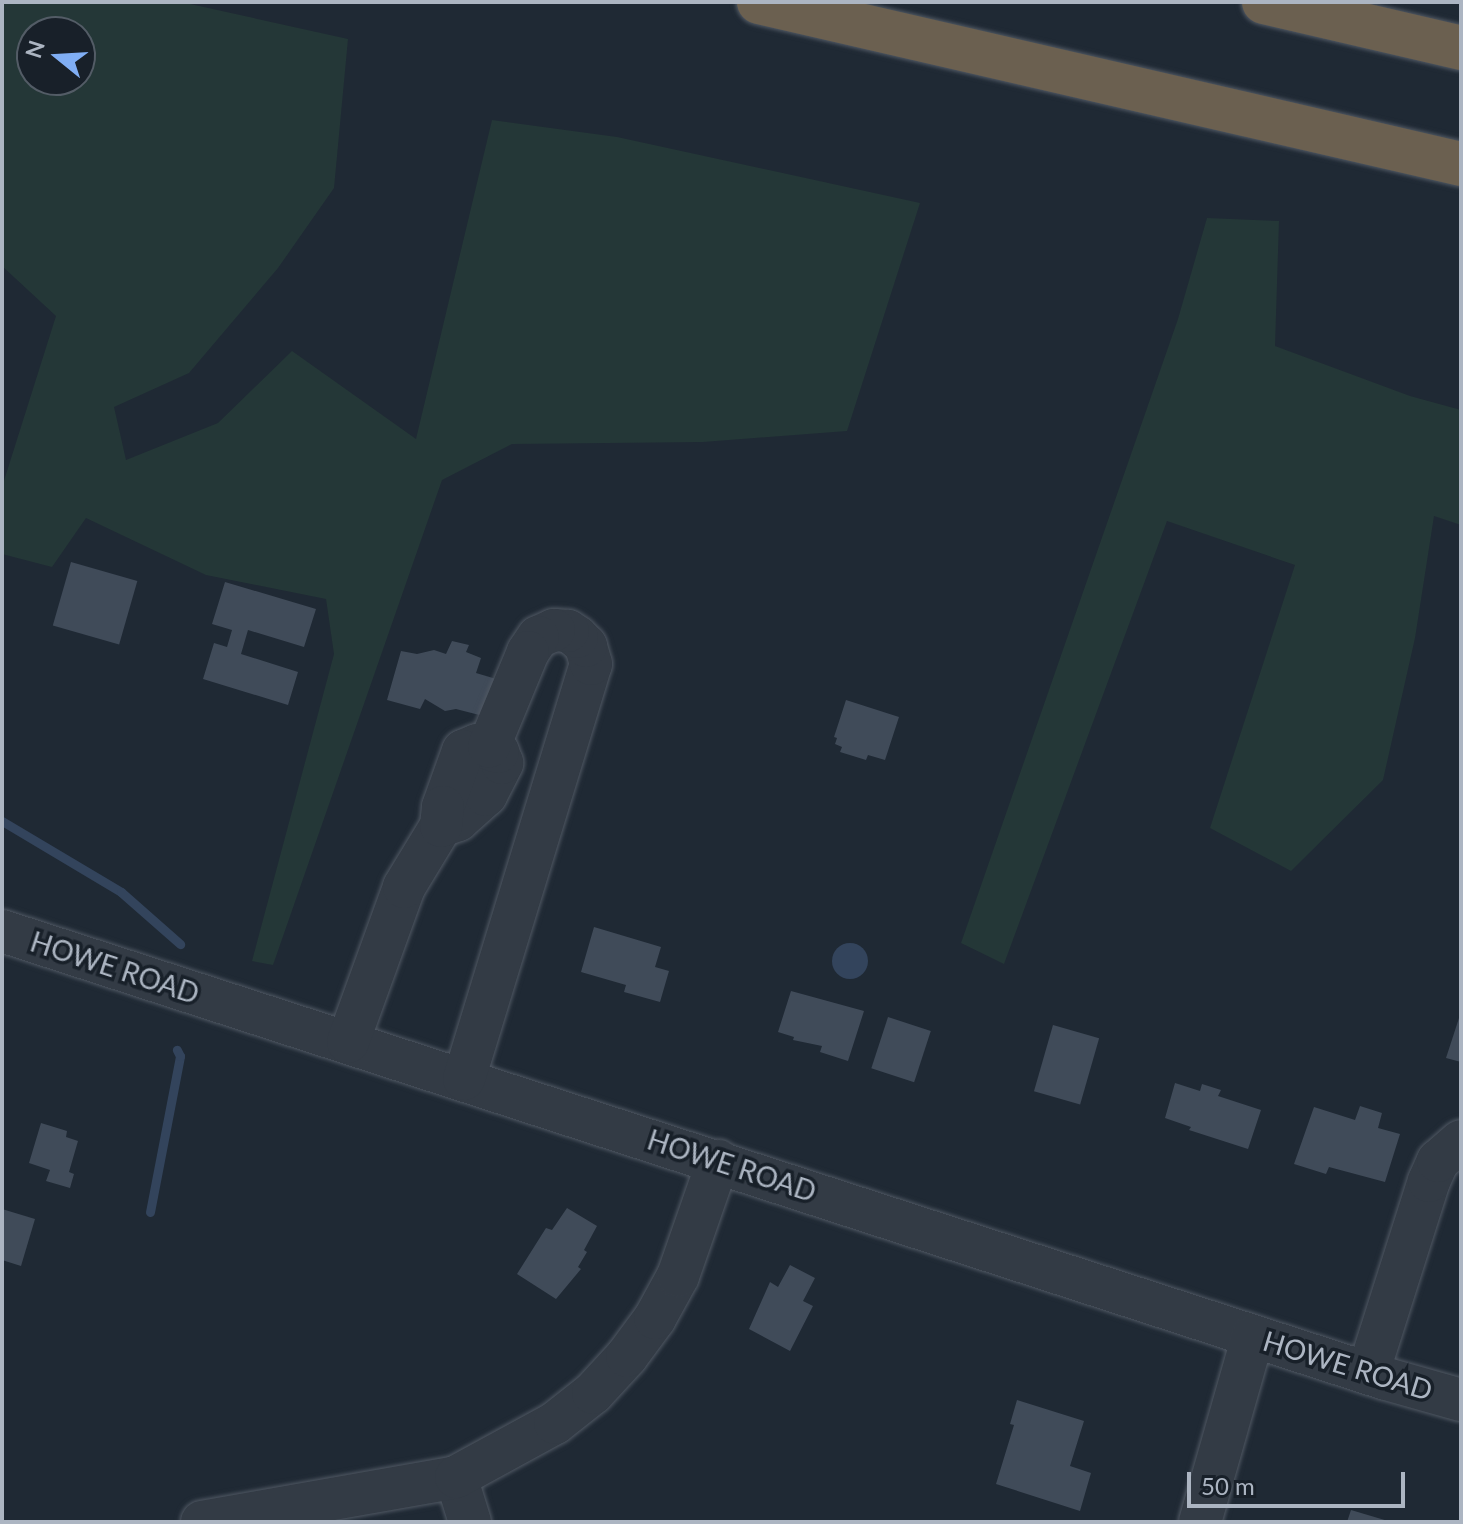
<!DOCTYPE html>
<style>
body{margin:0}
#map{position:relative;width:1463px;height:1524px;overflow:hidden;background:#1f2934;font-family:Lato,sans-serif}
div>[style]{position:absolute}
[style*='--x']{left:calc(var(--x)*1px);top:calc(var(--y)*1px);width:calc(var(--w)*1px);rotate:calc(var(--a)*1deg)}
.green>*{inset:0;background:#243737}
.water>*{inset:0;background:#33445c}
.round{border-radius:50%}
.stream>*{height:9px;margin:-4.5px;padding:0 4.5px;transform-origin:4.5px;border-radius:4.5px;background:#33445c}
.building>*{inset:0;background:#404b59;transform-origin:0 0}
.roads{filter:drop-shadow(0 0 2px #505863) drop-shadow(0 0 2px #505863)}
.minor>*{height:42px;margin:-21px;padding:0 21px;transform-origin:21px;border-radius:21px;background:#333b45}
.highway>*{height:44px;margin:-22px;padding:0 22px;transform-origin:22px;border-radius:22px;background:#6b6050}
span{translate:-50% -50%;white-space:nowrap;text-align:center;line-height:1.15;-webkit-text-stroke:7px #182029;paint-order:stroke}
.street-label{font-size:28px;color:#acb5c2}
.frame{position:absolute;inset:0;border:4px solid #acb5c2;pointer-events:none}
.north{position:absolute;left:16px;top:16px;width:80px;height:80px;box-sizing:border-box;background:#182029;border:2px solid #535c66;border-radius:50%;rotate:288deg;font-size:22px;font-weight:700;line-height:32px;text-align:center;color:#acb5c2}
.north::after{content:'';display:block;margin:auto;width:28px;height:36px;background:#80aef4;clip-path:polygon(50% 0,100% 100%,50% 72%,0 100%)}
.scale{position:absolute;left:1187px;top:1472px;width:218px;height:36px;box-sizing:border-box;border:4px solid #acb5c2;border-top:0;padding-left:10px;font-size:24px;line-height:28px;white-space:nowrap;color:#acb5c2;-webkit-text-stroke:6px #182029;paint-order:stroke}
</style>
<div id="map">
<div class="green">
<div style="clip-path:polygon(evenodd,2px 2px,181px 2px,348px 39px,334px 188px,278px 268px,189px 373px,114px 407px,126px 460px,218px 423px,292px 351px,416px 439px,492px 120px,617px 137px,920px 203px,847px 431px,703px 442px,512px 444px,442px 480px,273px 965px,252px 961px,334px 654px,326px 599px,206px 575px,86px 518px,52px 567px,2px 554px,2px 487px,56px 316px,2px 266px,2px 2px,32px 32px,80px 32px,80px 80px,32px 80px,32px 32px)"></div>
<div style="clip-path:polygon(1207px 218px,1279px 221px,1275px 346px,1410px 396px,1461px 410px,1461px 525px,1434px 516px,1415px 638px,1383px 780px,1291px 871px,1210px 828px,1295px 565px,1167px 521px,1004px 964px,961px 943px,1178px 319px)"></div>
</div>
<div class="water">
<div class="round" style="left:832px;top:943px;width:36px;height:36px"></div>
</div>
<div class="stream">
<div style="--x:2;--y:821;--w:139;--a:30.8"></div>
<div style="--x:121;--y:892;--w:79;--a:41.4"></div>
<div style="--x:150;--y:1212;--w:159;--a:-79.1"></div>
<div style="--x:180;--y:1056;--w:7;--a:-117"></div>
</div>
<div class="building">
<div style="left:71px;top:562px;width:69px;height:66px;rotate:16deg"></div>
<div style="clip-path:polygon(225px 582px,316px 609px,304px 647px,248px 630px,241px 654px,298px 672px,288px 705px,203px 679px,214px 643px,227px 647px,232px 630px,212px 624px)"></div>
<div style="clip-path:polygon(452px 641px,469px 645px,466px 652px,481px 658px,476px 673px,503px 681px,491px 718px,456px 709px,445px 711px,425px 699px,420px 709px,387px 700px,401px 651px,417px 654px,434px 650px,446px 654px)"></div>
<div style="clip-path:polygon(846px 700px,899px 717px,885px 760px,868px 755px,866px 760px,840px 752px,842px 747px,835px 744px,837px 738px,834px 737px)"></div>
<div style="clip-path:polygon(594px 927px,661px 947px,655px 967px,669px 971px,660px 1002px,624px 992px,626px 985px,581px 972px)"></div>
<div style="clip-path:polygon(791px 991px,864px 1011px,848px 1061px,820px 1052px,822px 1046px,793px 1040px,794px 1037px,778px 1032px)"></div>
<div style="clip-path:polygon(1460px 1015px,1461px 1015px,1461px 1062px,1446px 1058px)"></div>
<div style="left:888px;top:1017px;width:45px;height:54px;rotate:18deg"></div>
<div style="left:1053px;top:1025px;width:48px;height:69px;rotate:16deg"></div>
<div style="clip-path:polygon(1175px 1083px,1200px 1091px,1202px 1084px,1221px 1090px,1218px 1096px,1261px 1110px,1248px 1149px,1189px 1130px,1191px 1127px,1165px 1118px)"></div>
<div style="clip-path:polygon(1360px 1106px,1382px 1113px,1378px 1128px,1400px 1134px,1385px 1182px,1329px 1167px,1326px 1174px,1294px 1164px,1314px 1107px,1355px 1120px)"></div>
<div style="clip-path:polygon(41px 1123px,67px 1131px,66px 1137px,78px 1141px,69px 1172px,74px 1174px,70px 1188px,46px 1181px,50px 1170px,29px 1163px)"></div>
<div style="clip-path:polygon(567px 1208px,597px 1226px,584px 1250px,587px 1252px,578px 1267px,581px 1269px,556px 1299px,517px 1274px,546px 1228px,552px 1230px)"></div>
<div style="clip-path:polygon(2px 1209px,35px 1219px,21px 1266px,2px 1260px)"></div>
<div style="clip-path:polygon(790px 1265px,815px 1278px,803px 1301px,813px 1306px,790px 1351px,749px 1329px,770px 1282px,778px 1287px)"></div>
<div style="clip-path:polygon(1017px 1400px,1084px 1421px,1070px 1466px,1091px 1473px,1080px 1511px,996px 1484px,1014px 1425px,1010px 1424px)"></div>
<div style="clip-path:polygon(1351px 1510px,1388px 1521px,1388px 1522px,1347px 1522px)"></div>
</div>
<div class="roads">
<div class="minor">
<div style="--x:2;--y:931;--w:1452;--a:17.94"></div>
<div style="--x:1383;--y:1378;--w:81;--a:15.8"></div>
<div style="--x:348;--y:1042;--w:165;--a:-70.1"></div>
<div style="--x:404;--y:887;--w:71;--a:-58.8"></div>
<div style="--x:441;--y:826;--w:18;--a:-19"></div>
<div style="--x:458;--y:820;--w:38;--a:-42"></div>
<div style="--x:486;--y:795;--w:36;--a:-63"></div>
<div style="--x:502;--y:763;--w:12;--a:-110"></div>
<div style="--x:498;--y:752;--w:22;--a:-162"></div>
<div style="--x:477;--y:745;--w:15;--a:157"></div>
<div style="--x:463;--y:751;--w:59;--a:109.7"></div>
<div style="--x:443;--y:807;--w:19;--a:96"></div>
<div style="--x:464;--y:1079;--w:434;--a:-73"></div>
<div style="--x:591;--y:664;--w:19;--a:-106"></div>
<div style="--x:586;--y:646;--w:13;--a:-135"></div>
<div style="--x:577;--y:637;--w:11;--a:-146"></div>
<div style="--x:568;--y:631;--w:14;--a:-176"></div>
<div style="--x:554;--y:630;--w:17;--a:156"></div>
<div style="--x:538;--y:637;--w:18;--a:124"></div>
<div style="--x:528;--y:652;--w:102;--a:112.5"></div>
<div style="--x:1368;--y:1373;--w:201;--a:-72.4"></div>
<div style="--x:1429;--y:1181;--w:22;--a:-66"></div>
<div style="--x:1438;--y:1161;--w:30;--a:-41"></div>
<div style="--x:456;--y:1477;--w:47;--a:72.7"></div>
<div style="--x:202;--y:1522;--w:258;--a:-10"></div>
<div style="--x:456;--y:1477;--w:113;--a:-28.6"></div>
<div style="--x:555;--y:1423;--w:48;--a:-38.3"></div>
<div style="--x:593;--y:1393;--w:50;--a:-47.4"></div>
<div style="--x:627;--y:1356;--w:47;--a:-53.6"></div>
<div style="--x:655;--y:1318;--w:48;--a:-61.3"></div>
<div style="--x:678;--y:1276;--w:122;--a:-70.8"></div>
<div style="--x:1200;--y:1522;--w:193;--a:-74.1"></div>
</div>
<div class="highway">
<div style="--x:759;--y:2;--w:720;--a:12.99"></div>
<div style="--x:1264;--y:2;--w:202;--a:13.1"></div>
</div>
</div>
<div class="street-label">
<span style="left:115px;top:967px;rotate:18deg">HOWE ROAD</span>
<span style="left:732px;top:1165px;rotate:18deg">HOWE ROAD</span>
<span style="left:1348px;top:1365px;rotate:17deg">HOWE ROAD</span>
</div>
<div class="frame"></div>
<div class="north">N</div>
<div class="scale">50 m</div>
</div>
